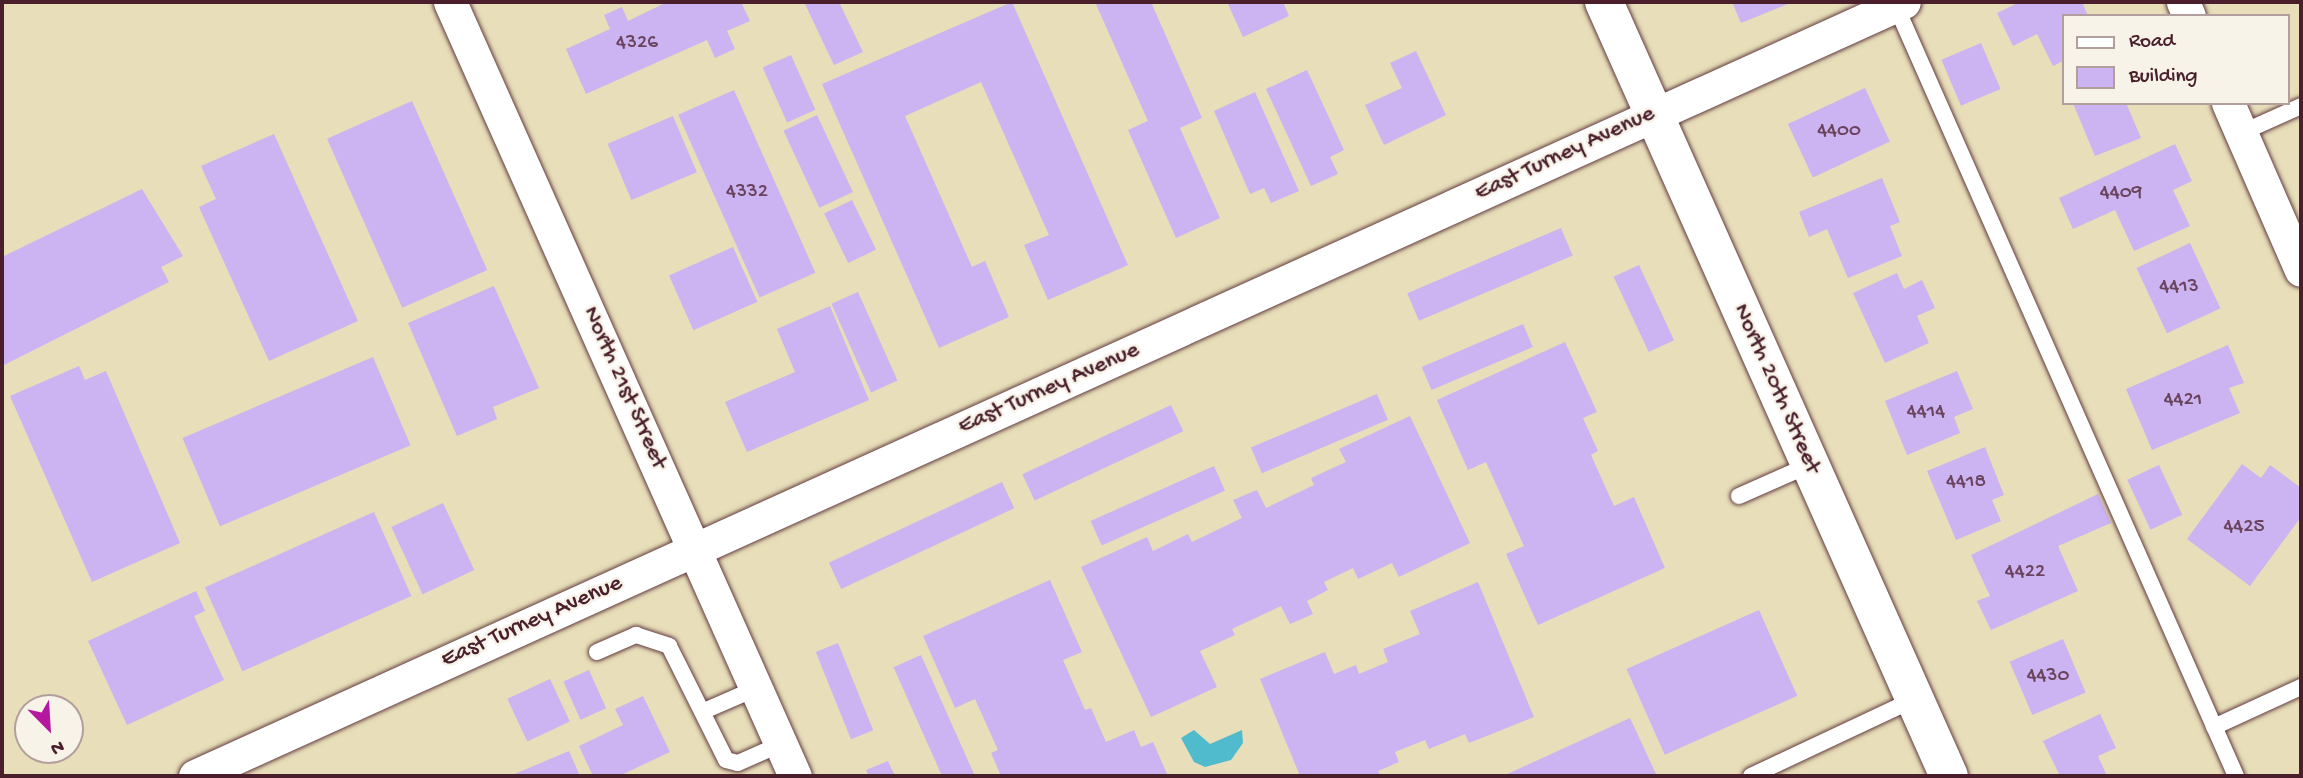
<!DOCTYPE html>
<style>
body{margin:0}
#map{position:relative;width:2303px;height:778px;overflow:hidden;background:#e8deb9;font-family:"Gochi Hand",sans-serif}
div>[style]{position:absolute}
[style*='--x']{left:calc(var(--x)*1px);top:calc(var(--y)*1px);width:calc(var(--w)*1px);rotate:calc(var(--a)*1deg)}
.water>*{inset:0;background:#51bbce}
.building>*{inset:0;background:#ccb3f2;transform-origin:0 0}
.roads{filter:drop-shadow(0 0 2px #623c40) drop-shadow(0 0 2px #623c40)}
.service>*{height:16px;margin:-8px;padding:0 8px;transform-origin:8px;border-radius:8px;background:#fff}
.minor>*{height:33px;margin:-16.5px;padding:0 16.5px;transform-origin:16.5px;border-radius:16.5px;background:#fff}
.tertiary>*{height:38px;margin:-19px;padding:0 19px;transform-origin:19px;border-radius:19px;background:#fff}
span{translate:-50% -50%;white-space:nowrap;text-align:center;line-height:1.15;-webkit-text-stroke:5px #f7f3e8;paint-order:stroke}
.number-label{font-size:21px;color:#6a445d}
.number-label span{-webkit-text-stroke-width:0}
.street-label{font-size:24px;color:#4a1f2b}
.frame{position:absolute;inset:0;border:4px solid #4a1f2b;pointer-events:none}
.legend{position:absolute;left:2062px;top:14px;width:228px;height:91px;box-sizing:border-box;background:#f7f3e8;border:2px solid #b29e9c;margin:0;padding:9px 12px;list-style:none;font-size:21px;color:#4a1f2b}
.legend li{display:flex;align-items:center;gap:14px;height:35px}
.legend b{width:35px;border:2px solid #b29e9c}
.north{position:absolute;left:14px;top:694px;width:70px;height:70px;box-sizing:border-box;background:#f7f3e8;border:2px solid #b29e9c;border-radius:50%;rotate:156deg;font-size:19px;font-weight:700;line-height:28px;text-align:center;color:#4a1f2b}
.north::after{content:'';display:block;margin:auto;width:24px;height:32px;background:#b5179e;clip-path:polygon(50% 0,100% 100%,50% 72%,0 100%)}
</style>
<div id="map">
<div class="water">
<div style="clip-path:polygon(1194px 730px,1210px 744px,1242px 730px,1243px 743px,1231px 760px,1205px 767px,1194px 762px,1181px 738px)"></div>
</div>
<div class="building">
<div style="clip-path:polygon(667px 2px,741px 2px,750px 21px,727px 31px,735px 49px,715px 58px,707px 40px,586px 94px,566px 49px,610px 29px,604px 15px,622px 7px,628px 21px)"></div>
<div style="clip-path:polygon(804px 2px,839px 2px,863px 52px,834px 65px)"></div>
<div style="clip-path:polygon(1012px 2px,1128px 265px,1048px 300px,1024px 245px,1049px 235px,981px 82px,905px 116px,972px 267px,985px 261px,1009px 317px,939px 348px,822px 84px)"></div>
<div style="clip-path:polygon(1095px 2px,1151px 2px,1202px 118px,1180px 128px,1220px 218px,1176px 238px,1128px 130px,1148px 121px)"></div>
<div style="clip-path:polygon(1227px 2px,1283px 2px,1289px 16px,1243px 37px)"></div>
<div style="clip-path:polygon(1732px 2px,1793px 2px,1741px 23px)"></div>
<div style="clip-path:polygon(2020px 2px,2082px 2px,2088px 16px,2063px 16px,2063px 61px,2053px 66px,2037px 34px,2013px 46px,1997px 13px)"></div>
<div style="left:1981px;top:43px;width:50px;height:43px;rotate:67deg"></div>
<div style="clip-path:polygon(1416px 51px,1446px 115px,1384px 145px,1365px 105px,1402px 88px,1390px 63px)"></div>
<div style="left:791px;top:55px;width:60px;height:31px;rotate:66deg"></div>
<div style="clip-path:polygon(1307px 70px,1344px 150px,1330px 157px,1338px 174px,1311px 186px,1266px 89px)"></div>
<div style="left:1865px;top:88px;width:59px;height:85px;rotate:65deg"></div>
<div style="left:734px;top:90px;width:200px;height:61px;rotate:66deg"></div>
<div style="clip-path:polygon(1255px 92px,1299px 191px,1271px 203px,1264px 188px,1250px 194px,1214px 111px)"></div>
<div style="left:412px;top:101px;width:185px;height:93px;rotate:66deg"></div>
<div style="clip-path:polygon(2073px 103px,2126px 103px,2141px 138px,2095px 156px)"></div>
<div style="left:817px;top:115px;width:85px;height:37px;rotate:65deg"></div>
<div style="left:673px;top:116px;width:61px;height:71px;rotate:67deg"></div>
<div style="clip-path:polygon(274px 134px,358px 321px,269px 361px,199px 207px,216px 199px,201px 166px)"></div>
<div style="clip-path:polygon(2175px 144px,2192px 181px,2173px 190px,2190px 226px,2134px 251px,2115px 210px,2073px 229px,2059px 198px)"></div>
<div style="clip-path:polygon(1882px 178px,1900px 222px,1890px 226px,1902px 256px,1848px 278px,1827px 229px,1809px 237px,1799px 212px)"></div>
<div style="clip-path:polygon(142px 189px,183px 256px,161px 267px,169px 282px,4px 365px,2px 257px)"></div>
<div style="left:852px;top:200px;width:55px;height:31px;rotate:64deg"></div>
<div style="left:1561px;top:228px;width:30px;height:167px;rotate:67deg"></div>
<div style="left:2190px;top:243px;width:72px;height:59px;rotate:65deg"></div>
<div style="left:733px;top:247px;width:60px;height:70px;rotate:66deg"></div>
<div style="left:1639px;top:265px;width:83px;height:28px;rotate:65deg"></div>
<div style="clip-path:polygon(1897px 273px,1904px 289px,1922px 280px,1935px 308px,1917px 316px,1929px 343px,1885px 363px,1853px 293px)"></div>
<div style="clip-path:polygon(494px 286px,539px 388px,493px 407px,497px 419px,457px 436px,408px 323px)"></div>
<div style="left:858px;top:292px;width:97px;height:29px;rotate:66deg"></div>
<div style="clip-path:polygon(830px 306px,869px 400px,747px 452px,725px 402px,795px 372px,777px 329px)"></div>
<div style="left:1523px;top:324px;width:25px;height:110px;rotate:67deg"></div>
<div style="clip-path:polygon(1565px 342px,1597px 412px,1583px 418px,1598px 451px,1591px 455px,1614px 506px,1634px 497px,1665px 568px,1538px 625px,1506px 554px,1524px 546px,1486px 462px,1468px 470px,1437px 400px)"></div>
<div style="clip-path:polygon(2228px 345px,2244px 383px,2229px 388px,2240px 413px,2152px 450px,2126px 389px)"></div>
<div style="left:373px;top:357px;width:96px;height:207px;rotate:67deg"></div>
<div style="clip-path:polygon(79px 366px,85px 380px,106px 371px,180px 543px,92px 582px,10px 396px)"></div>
<div style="clip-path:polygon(1957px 371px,1973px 409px,1954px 417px,1960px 433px,1907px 455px,1885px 401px)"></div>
<div style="left:1377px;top:394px;width:28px;height:137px;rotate:67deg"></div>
<div style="left:1171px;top:405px;width:29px;height:164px;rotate:65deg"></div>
<div style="clip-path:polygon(1410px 416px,1470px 543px,1399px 577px,1392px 563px,1358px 579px,1353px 568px,1324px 582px,1328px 590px,1307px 601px,1313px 614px,1290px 624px,1281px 606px,1232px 629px,1235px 635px,1200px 651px,1217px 687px,1151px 717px,1081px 567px,1147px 537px,1153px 551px,1188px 534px,1192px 542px,1242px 518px,1233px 500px,1257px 490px,1266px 508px,1314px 485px,1311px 478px,1346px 462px,1339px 449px)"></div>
<div style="clip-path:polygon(1985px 447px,2004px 495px,1992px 500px,2001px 521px,1956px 540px,1927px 471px)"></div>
<div style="clip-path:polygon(2242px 464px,2261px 478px,2270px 465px,2301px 488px,2301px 517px,2250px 586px,2187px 539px)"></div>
<div style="left:2159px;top:465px;width:55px;height:35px;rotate:65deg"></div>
<div style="left:1214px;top:466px;width:27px;height:135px;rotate:66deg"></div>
<div style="left:1002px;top:482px;width:29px;height:191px;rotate:65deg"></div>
<div style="clip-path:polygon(2098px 494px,2111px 523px,2058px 546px,2078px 591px,1991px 630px,1977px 601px,1990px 596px,1971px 555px)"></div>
<div style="left:443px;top:503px;width:74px;height:57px;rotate:65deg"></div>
<div style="left:374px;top:512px;width:92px;height:185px;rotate:66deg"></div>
<div style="clip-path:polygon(1050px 580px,1082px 652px,1063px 660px,1085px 710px,1091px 708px,1106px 742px,1134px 730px,1141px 747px,1153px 742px,1168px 776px,1001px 776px,991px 753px,998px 750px,975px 699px,955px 708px,923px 636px)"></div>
<div style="clip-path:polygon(1478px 582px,1534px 717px,1469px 743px,1465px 734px,1429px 749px,1425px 740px,1395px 752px,1399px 762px,1378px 771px,1381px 776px,1300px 776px,1260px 679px,1325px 652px,1334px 674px,1356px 665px,1359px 674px,1388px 662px,1383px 649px,1420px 634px,1410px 611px)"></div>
<div style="clip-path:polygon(196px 591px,205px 611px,194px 616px,224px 680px,127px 725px,88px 641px)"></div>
<div style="left:1759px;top:610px;width:94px;height:145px;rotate:66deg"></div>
<div style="left:2063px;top:639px;width:58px;height:58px;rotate:67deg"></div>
<div style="left:838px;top:643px;width:94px;height:24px;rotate:68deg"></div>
<div style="left:921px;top:655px;width:132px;height:30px;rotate:66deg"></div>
<div style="left:589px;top:670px;width:42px;height:28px;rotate:66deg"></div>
<div style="left:550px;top:679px;width:47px;height:47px;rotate:65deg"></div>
<div style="clip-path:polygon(643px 696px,670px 752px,619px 776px,593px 776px,579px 746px,623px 725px,615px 709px)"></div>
<div style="clip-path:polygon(2100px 714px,2116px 748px,2098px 756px,2107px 776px,2060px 776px,2043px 741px)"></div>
<div style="clip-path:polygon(1630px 718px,1657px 776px,1503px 776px)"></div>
<div style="clip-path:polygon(569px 751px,580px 776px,510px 776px)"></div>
<div style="clip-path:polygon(888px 761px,895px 776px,869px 776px,866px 770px)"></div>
</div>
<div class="roads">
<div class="service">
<div style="--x:1895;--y:4;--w:844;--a:66.17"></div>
<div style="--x:2241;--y:133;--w:66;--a:-24.2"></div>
<div style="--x:1739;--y:496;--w:77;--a:-23.9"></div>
<div style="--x:597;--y:652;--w:43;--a:-23.6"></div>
<div style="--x:636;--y:635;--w:35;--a:18"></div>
<div style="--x:669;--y:646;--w:127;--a:63.4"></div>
<div style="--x:726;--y:760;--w:12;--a:14"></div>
<div style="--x:738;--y:763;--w:47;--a:-23.8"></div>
<div style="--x:704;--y:711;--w:58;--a:-23.5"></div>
<div style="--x:2214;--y:727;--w:96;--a:-24.7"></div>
<div style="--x:1751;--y:776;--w:181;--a:-25.2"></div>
</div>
<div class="minor">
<div style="--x:450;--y:2;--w:847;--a:65.98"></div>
<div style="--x:2183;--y:2;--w:15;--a:67"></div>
<div style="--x:2228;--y:103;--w:182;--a:66.4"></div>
<div style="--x:195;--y:776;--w:1876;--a:-24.37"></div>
</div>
<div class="tertiary">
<div style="--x:1604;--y:2;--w:847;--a:65.98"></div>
</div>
</div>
<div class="number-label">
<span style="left:637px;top:44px">4326</span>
<span style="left:1839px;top:132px">4400</span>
<span style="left:747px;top:193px">4332</span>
<span style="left:2121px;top:194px">4409</span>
<span style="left:2179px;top:288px">4413</span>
<span style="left:2183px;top:401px">4421</span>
<span style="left:1926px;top:413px">4414</span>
<span style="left:1966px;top:483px">4418</span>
<span style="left:2244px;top:528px">4425</span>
<span style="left:2025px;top:573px">4422</span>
<span style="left:2048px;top:677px">4430</span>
</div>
<div class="street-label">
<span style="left:1565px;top:154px;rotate:-25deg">East Turney Avenue</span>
<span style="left:624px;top:388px;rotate:66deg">North 21st Street</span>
<span style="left:1049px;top:389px;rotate:-24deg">East Turney Avenue</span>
<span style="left:1776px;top:389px;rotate:66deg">North 20th Street</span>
<span style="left:532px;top:622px;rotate:-24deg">East Turney Avenue</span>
</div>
<div class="frame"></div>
<ul class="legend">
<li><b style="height:9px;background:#fff"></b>Road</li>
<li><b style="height:19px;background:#ccb3f2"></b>Building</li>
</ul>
<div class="north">N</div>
</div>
